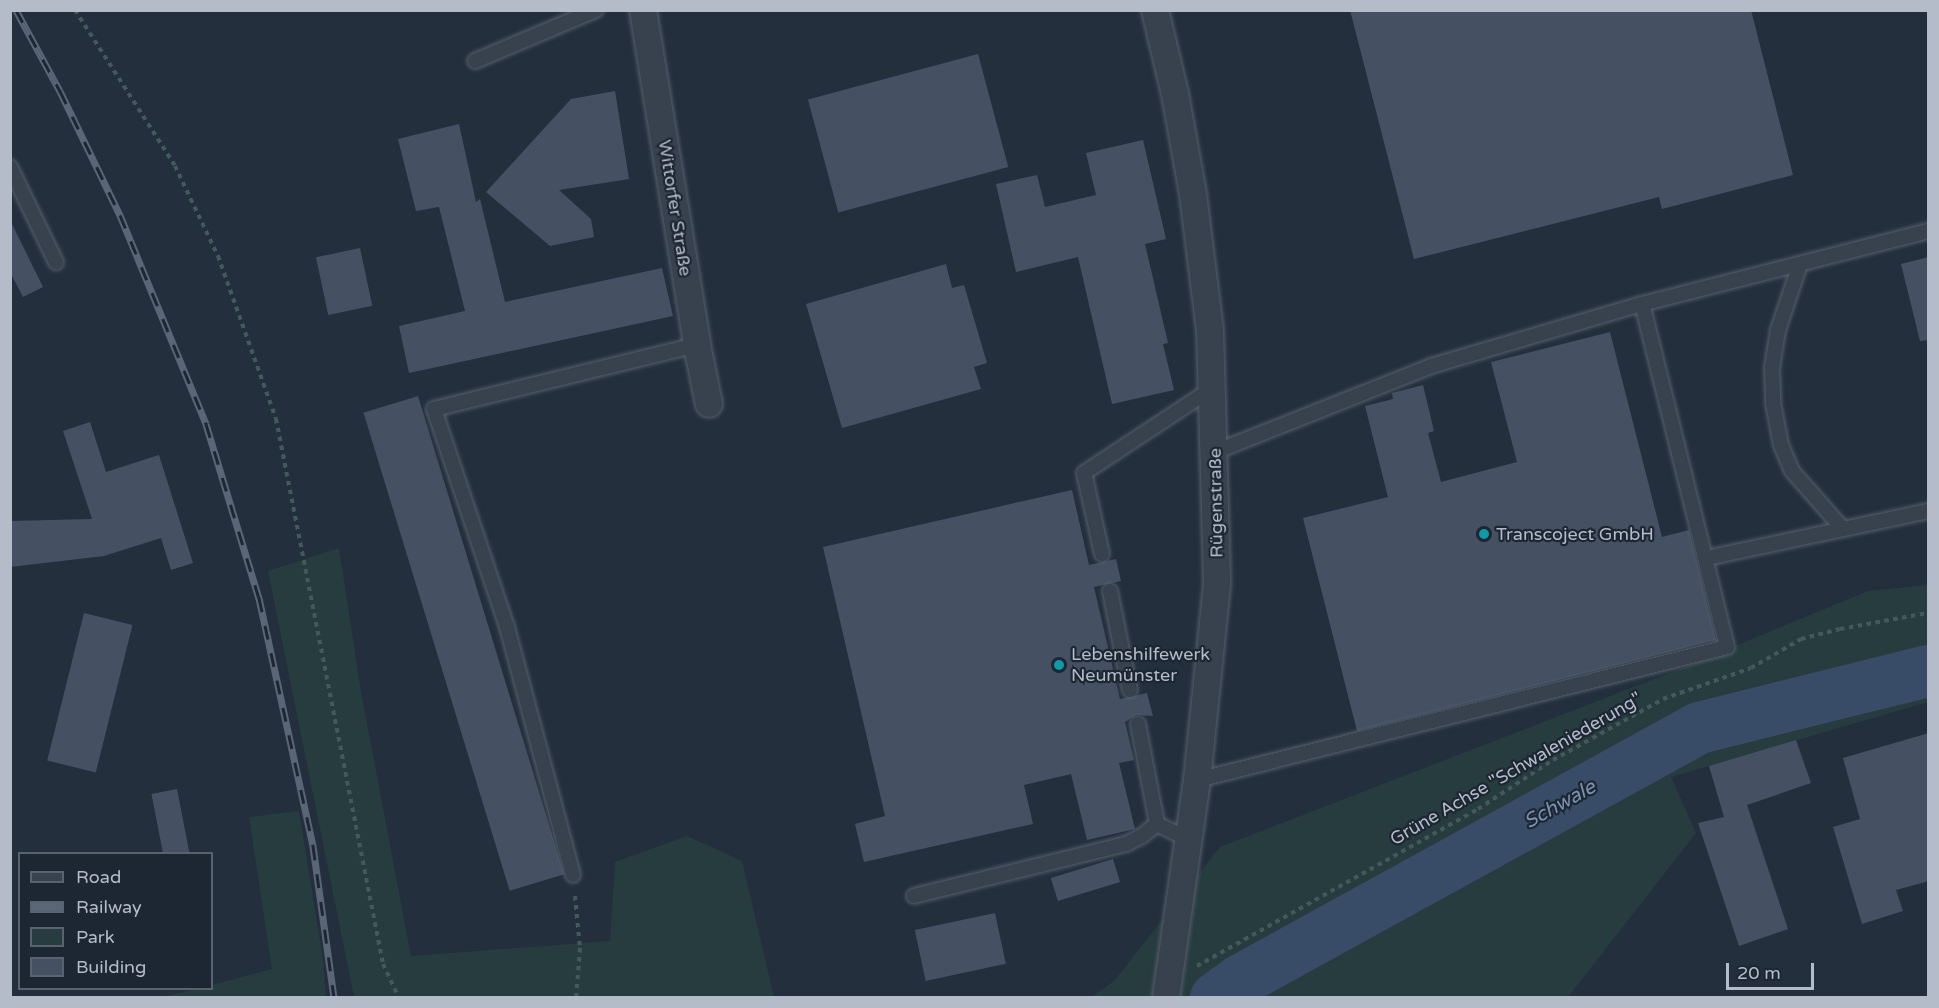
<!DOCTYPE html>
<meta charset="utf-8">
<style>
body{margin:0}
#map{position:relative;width:1939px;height:1008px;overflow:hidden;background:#242f3e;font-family:"Varela Round",sans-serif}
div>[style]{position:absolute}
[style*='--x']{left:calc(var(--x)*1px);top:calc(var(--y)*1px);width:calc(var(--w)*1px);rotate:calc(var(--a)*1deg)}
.green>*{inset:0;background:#263c3f}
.river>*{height:52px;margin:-26px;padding:0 26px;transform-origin:26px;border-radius:26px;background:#394c67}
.building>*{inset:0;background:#455162;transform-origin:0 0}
.path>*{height:4px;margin-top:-2px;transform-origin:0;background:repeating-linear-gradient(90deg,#44595c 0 4.5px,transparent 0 9px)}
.roads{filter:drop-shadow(0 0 2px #565f6c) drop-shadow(0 0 2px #565f6c)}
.service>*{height:14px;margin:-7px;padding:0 7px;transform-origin:7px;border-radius:7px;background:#38414e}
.minor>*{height:26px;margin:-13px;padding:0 13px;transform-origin:13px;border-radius:13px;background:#38414e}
.rail>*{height:7px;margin-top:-3.5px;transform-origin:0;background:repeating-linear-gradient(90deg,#1d2633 0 14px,#5a6575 0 28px);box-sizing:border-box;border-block:2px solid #5a6575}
.dots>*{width:16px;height:16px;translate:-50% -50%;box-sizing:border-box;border:3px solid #1d2633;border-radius:50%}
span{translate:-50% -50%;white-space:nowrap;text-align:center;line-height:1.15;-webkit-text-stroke:4.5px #1d2633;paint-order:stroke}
.street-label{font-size:18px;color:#b4bcc9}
.poi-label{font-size:18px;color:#b4bcc9}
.left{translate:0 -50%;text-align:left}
.water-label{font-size:20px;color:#7c92b1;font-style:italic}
.frame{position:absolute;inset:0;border:12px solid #b4bcc9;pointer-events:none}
.legend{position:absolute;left:18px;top:852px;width:195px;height:138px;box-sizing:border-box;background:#1d2633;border:2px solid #59626f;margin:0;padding:8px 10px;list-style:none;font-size:18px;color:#b4bcc9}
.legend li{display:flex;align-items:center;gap:12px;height:30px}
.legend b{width:30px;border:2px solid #59626f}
.scale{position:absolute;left:1726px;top:963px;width:88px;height:27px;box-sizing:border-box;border:3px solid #b4bcc9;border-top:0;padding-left:8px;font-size:18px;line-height:21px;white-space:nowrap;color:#b4bcc9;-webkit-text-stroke:4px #1d2633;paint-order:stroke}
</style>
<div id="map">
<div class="green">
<div style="clip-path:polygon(339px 548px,361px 692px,411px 956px,610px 941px,615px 862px,687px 836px,742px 861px,774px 997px,354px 997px,268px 571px)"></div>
<div style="clip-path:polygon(1928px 585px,1928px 702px,1671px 777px,1696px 833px,1568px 997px,1090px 998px,1114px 981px,1220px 847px,1675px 671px,1868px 591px)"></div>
<div style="clip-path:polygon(299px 811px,323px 959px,326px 997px,162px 997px,197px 989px,212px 988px,212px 985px,272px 969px,249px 817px)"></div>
</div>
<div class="river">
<div style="--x:1216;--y:998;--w:29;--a:-36"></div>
<div style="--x:1239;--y:981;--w:525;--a:-28.81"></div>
<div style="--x:1699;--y:728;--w:236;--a:-14"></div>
</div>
<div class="building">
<div style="clip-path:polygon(1350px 10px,1751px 10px,1793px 175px,1662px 209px,1659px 197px,1414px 259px)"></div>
<div style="left:978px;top:54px;width:117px;height:176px;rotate:75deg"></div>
<div style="clip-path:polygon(615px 91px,629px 179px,559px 190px,591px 219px,594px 237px,550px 246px,486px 192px,571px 99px)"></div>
<div style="clip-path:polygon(459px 124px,476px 202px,480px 199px,505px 302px,662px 268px,673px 316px,409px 373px,399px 326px,465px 311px,439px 207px,416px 211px,398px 139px)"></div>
<div style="clip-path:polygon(1143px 140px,1166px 239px,1145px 244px,1168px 343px,1163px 344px,1174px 390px,1112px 404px,1078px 257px,1016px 272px,996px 184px,1037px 175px,1045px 207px,1096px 195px,1086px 153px)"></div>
<div style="clip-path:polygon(10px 220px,43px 287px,23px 297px,10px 272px)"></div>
<div style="left:360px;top:248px;width:59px;height:45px;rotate:78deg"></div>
<div style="clip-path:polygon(1929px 257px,1929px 340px,1920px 341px,1901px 264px)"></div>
<div style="clip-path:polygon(946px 264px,952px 288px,964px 285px,987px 363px,974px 367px,981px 389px,842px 428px,806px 304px)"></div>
<div style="clip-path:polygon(1610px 332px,1662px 537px,1689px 530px,1716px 640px,1357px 731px,1303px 518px,1388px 497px,1365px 406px,1393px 399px,1392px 393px,1423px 385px,1434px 431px,1428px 433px,1441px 482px,1517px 462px,1491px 362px)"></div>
<div style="left:418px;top:396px;width:500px;height:57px;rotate:73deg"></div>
<div style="clip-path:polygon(90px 422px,106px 472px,159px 455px,193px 563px,171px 570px,161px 538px,104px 556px,10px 567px,10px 521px,92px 519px,63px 431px)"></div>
<div style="clip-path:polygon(1072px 490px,1089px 565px,1116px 559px,1121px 581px,1094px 587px,1120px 699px,1147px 693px,1153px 716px,1136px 715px,1125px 722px,1134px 760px,1119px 763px,1135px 829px,1087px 840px,1071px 774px,1024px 785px,1033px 824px,864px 862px,855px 824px,885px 816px,823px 547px)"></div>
<div style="left:84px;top:613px;width:50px;height:152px;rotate:14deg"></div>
<div style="clip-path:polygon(1929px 733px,1929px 881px,1896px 890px,1903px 911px,1862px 924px,1833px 827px,1860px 819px,1843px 758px)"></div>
<div style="clip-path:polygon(1796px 740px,1811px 783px,1747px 805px,1788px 929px,1739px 946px,1698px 823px,1724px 817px,1709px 766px)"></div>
<div style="left:177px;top:789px;width:66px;height:26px;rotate:79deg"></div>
<div style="left:1113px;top:859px;width:24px;height:65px;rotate:73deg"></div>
<div style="left:995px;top:913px;width:52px;height:82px;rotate:78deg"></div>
</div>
<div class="path">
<div style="--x:75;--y:10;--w:185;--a:57.3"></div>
<div style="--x:175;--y:166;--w:100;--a:64.5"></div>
<div style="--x:218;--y:256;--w:173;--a:70.4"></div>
<div style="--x:276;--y:419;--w:555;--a:78.89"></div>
<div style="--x:383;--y:964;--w:38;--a:65"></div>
<div style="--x:575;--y:896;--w:52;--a:84.5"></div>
<div style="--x:580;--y:948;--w:50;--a:94.6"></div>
<div style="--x:1197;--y:966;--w:322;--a:-29.2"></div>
<div style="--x:1478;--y:809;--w:90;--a:-33.2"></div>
<div style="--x:1553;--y:760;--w:126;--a:-29"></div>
<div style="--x:1663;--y:699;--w:93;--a:-19.4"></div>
<div style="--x:1751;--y:668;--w:58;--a:-30.1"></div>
<div style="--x:1801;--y:639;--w:40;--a:-14.4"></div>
<div style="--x:1840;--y:629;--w:89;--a:-10.3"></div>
</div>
<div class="roads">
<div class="service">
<div style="--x:475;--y:61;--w:131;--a:-22.9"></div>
<div style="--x:10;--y:167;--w:106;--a:64.2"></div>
<div style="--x:1800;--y:264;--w:70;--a:108.4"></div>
<div style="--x:1778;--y:330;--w:37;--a:99"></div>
<div style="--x:1772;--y:367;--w:36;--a:88"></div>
<div style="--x:1773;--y:403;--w:43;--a:79.2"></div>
<div style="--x:1781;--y:445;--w:28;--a:67"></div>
<div style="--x:1792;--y:471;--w:77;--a:48.7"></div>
<div style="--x:1215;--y:452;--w:232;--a:-21.7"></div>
<div style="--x:1431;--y:366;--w:220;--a:-16.4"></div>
<div style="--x:1642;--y:304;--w:295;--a:-14.3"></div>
<div style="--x:1102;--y:554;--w:83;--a:-102.5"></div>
<div style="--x:1084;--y:473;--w:154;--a:-33.4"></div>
<div style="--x:1707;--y:558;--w:226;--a:-12"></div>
<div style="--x:1110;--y:591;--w:101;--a:78.6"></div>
<div style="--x:1138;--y:724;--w:102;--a:79.2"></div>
<div style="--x:1197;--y:780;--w:546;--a:-14.09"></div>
<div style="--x:1727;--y:647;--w:353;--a:-103.9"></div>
<div style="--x:1157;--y:824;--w:34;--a:26"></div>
<div style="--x:573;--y:875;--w:257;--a:-104.9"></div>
<div style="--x:507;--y:627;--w:230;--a:-108.5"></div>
<div style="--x:434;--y:409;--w:271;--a:-13.7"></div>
<div style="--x:914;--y:896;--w:218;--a:-13.8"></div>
<div style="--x:1126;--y:844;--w:18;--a:-27"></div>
<div style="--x:1142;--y:836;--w:19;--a:-39"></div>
</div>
<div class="minor">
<div style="--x:643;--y:10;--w:339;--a:80.8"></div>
<div style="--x:697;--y:345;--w:60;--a:78.5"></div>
<div style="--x:1155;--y:10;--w:86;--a:76.6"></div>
<div style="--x:1175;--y:94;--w:102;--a:79.8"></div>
<div style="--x:1193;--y:194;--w:137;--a:82.9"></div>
<div style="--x:1210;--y:330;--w:254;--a:88.4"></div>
<div style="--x:1217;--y:584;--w:197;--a:95.8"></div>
<div style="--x:1197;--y:780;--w:220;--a:98.1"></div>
</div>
</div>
<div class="rail">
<div style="--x:16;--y:10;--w:92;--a:61.5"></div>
<div style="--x:60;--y:91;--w:138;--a:64.2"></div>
<div style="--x:120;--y:215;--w:226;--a:67.6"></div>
<div style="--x:206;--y:424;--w:182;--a:73.1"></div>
<div style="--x:259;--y:598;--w:254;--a:77.7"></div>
<div style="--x:313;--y:846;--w:153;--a:82.1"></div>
</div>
<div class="dots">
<div style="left:1484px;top:534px;background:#0f9aa8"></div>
<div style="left:1059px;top:665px;background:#0f9aa8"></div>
</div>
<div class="street-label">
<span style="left:675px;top:208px;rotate:81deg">Wittorfer Straße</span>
<span style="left:1216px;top:503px;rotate:-91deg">Rügenstraße</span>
<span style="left:1516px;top:769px;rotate:-30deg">Grüne Achse "Schwaleniederung"</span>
</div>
<div class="poi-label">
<span class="left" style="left:1496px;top:534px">Transcoject GmbH</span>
<span class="left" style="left:1071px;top:665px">Lebenshilfewerk<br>Neumünster</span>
</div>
<div class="water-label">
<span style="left:1560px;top:805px;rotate:-29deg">Schwale</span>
</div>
<div class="frame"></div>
<ul class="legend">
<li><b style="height:8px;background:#38414e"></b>Road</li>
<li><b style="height:8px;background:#5a6575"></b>Railway</li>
<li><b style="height:16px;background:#263c3f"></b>Park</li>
<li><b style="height:16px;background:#455162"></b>Building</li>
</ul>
<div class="scale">20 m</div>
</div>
